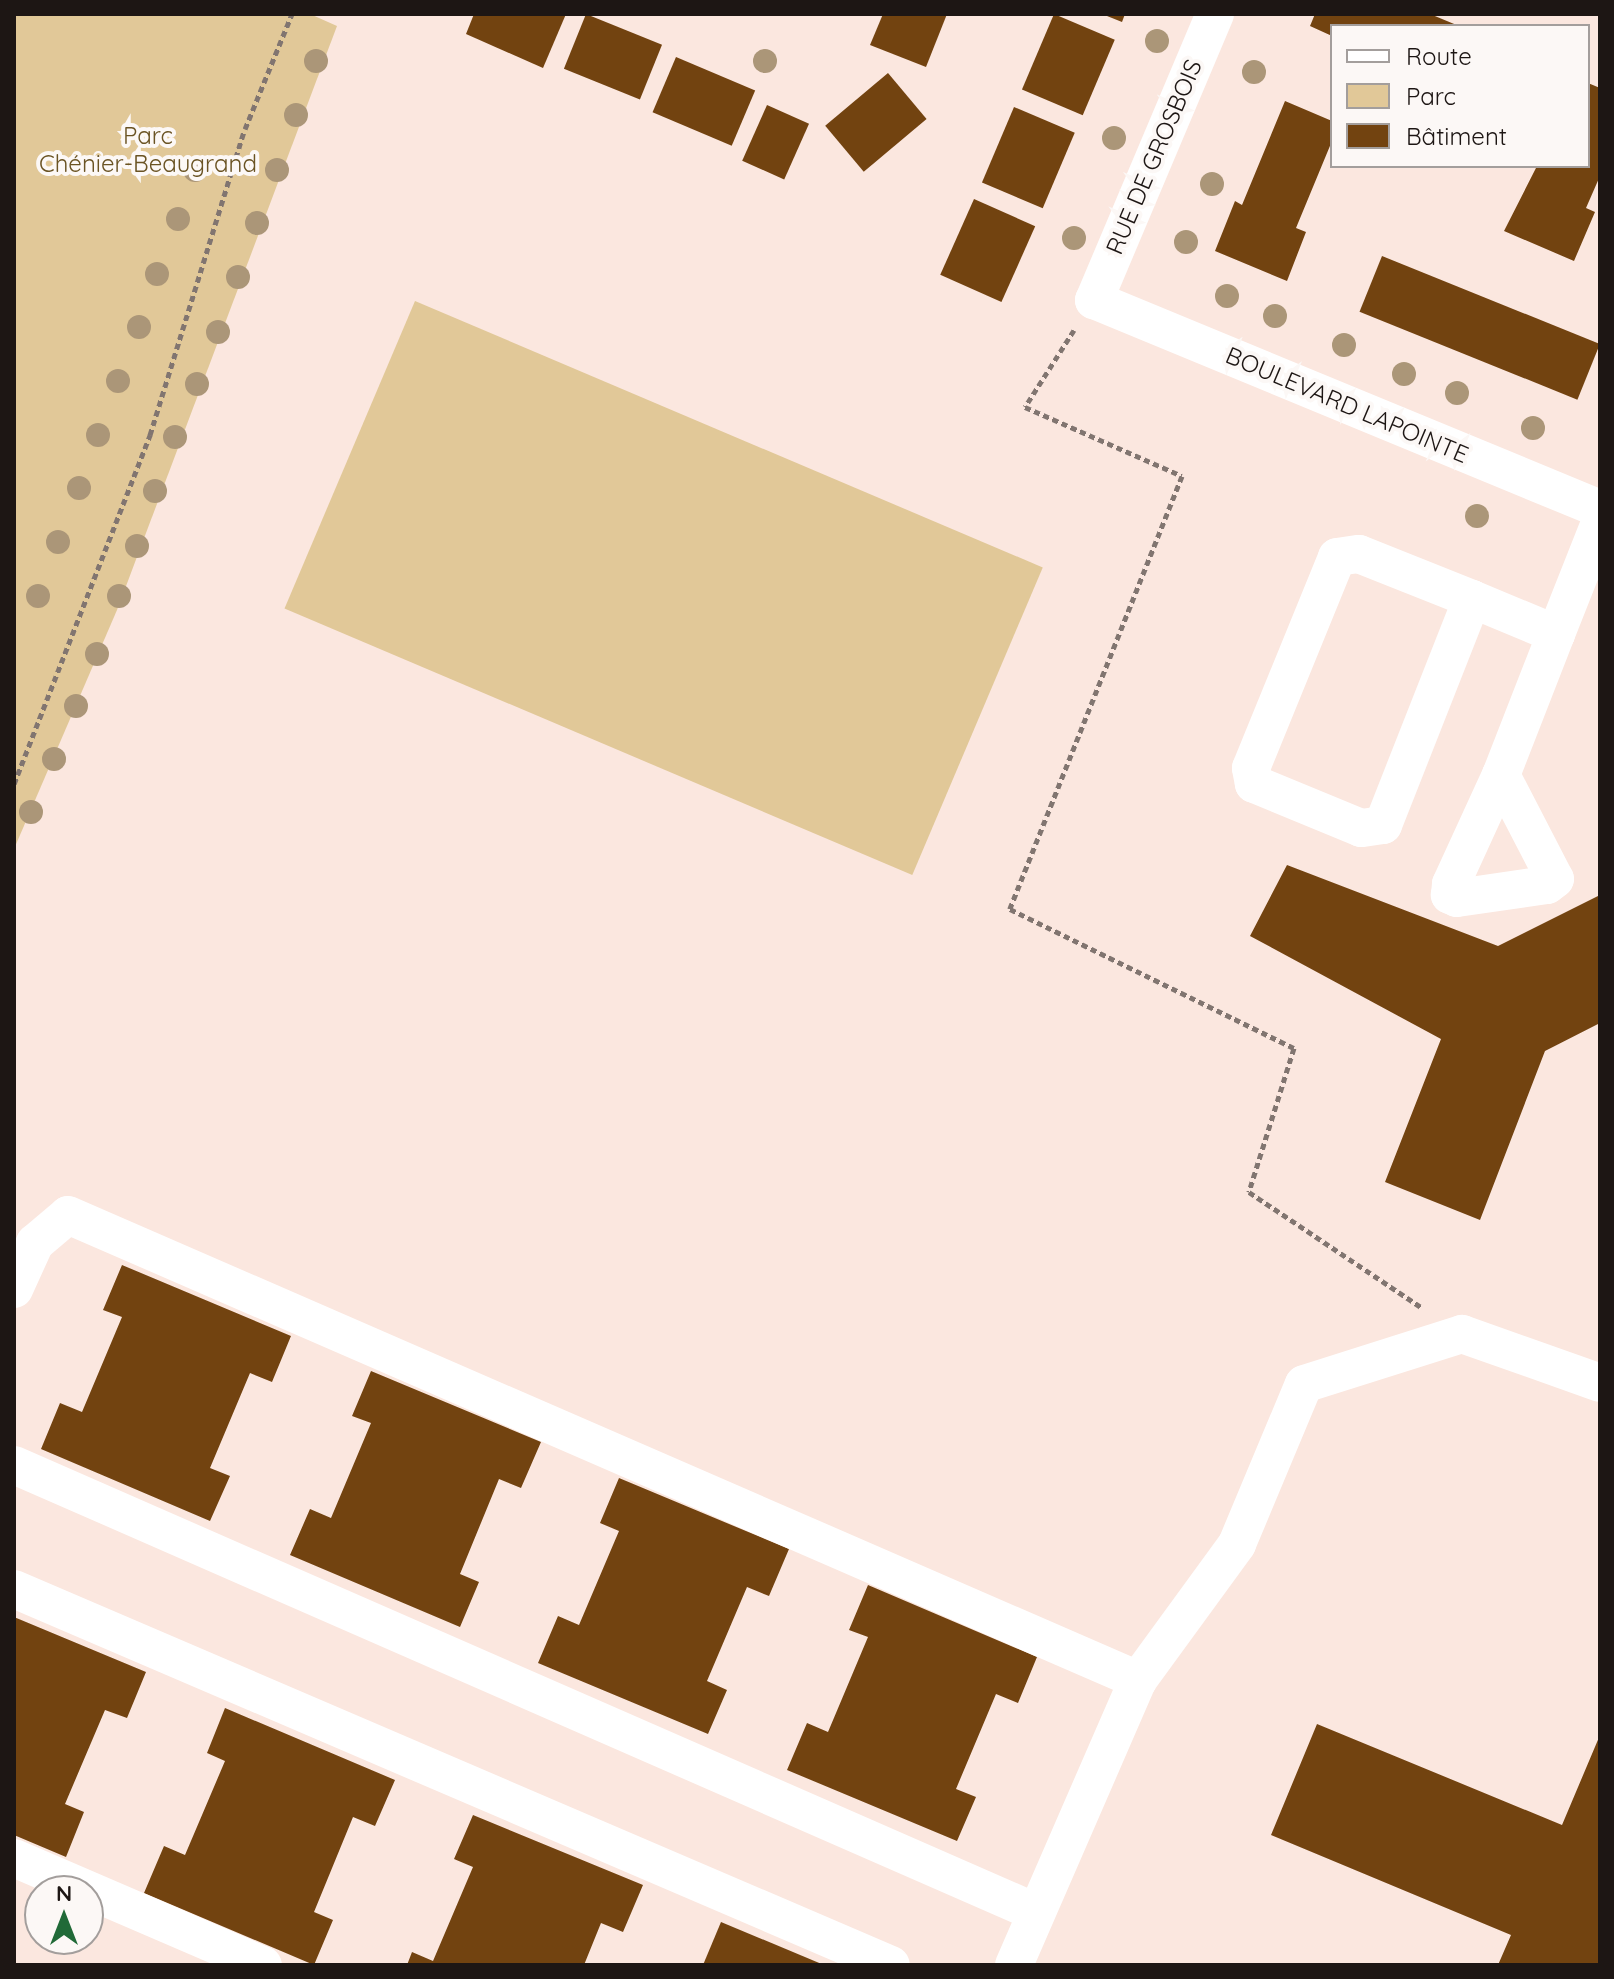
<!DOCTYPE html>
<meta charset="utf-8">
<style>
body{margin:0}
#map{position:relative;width:1614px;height:1979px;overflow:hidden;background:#fbe7df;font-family:Quicksand,sans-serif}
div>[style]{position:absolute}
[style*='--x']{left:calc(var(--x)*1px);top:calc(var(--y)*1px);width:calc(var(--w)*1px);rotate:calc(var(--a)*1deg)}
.green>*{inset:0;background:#e1c898;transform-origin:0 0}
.building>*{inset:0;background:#724310;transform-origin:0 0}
.path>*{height:5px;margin-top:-2.5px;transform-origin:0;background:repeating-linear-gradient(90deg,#817570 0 6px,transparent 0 10px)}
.minor>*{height:38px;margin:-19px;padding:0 19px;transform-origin:19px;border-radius:19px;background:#fff}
.trees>*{width:24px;height:24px;margin:-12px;border-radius:50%;background:#ab9678}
span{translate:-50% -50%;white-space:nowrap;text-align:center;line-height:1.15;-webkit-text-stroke:8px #fcf8f6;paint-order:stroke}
.park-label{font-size:24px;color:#6a5323}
.street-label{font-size:24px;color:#1d1614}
.frame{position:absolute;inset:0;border:16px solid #1d1614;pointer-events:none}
.legend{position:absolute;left:1330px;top:24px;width:260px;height:144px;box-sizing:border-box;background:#fcf8f6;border:2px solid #a39e9c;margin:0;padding:10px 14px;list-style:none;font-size:24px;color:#1d1614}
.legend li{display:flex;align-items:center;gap:16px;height:40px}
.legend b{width:40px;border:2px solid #a39e9c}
.north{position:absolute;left:24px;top:1875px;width:80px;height:80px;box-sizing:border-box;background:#fcf8f6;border:2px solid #a39e9c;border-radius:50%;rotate:0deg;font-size:22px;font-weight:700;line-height:32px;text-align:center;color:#1d1614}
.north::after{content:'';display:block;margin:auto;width:28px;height:36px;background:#216a38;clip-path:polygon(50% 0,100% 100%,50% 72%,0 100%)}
</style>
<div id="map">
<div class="green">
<div style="clip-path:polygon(14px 14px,310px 14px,337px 26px,117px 610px,14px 849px)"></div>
<div style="left:415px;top:301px;width:682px;height:334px;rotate:23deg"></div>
</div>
<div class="building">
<div style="clip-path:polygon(474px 14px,566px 14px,543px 68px,466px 34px)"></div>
<div style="left:586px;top:14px;width:82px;height:59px;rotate:22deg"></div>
<div style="clip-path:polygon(883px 14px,947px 14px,926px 67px,870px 45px)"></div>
<div style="left:1054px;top:14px;width:66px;height:82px;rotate:23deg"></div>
<div style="clip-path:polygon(1102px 14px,1125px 14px,1122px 22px)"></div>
<div style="clip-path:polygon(1315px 14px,1430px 14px,1459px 26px,1332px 26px,1332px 36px,1310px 26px)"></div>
<div style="left:676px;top:57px;width:86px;height:60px;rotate:23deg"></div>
<div style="left:888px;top:73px;width:60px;height:82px;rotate:50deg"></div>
<div style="clip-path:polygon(1588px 83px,1600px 88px,1600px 176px,1586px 208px,1595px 212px,1574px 261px,1504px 231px,1537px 166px,1588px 166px)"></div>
<div style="clip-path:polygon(1285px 101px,1332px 121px,1332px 141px,1296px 228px,1306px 232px,1287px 281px,1215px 251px,1235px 201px,1242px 205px)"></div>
<div style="left:767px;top:105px;width:46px;height:61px;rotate:24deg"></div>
<div style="left:1014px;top:107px;width:66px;height:82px;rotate:23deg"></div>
<div style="left:974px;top:199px;width:67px;height:83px;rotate:24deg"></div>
<div style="left:1382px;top:256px;width:235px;height:60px;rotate:22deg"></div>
<div style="clip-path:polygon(1287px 865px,1498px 946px,1600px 895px,1600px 1023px,1545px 1051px,1480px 1220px,1385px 1182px,1441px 1039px,1250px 936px)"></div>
<div style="clip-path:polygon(122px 1265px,291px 1336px,272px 1382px,250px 1373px,210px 1468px,230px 1476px,210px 1521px,41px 1449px,60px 1403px,82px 1412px,122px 1317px,103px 1310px)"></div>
<div style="clip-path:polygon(371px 1371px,541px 1442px,521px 1488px,499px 1479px,460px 1574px,479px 1582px,460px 1627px,290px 1555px,310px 1509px,331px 1518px,371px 1423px,352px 1416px)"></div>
<div style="clip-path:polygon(619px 1478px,789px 1549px,769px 1596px,747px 1587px,707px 1681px,727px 1690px,708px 1734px,538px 1663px,558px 1616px,579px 1625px,619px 1531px,600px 1523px)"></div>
<div style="clip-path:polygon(868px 1585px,1037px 1657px,1018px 1703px,996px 1694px,956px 1789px,976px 1797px,957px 1841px,787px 1770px,807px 1723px,828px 1732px,868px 1637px,849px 1630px)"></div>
<div style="clip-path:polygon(14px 1617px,146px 1672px,127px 1718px,105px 1710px,65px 1804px,84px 1812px,66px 1857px,14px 1835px)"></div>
<div style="clip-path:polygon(225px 1708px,395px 1780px,375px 1826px,353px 1817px,314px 1912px,333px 1920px,314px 1965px,144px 1893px,164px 1846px,185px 1855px,225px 1761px,207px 1753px)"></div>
<div style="clip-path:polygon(1317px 1724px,1562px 1825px,1600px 1735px,1600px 1965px,1498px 1965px,1511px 1935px,1271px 1835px)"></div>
<div style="clip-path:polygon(473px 1815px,643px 1885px,623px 1932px,601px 1923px,584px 1965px,407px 1965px,412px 1952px,433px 1961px,473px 1867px,454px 1859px)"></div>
<div style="clip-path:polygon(721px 1922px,824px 1965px,703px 1965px)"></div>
</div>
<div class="path">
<div style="--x:1074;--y:330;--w:91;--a:122.5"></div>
<div style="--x:1025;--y:407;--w:171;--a:23.7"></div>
<div style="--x:1182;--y:476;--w:466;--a:111.7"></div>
<div style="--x:1010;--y:909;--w:316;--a:26.1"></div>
<div style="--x:1294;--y:1048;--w:151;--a:107.4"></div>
<div style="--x:1249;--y:1192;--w:207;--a:33.8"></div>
<div style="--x:14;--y:784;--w:375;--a:-68.7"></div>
<div style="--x:150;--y:435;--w:320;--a:-72.8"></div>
<div style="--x:245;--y:129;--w:124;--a:-67.8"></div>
</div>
<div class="minor">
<div style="--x:1215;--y:14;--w:311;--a:112.9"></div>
<div style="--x:1094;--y:300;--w:547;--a:22.44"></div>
<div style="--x:1472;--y:599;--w:243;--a:111.5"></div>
<div style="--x:1383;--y:825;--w:22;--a:172"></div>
<div style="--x:1361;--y:828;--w:116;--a:-157.6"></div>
<div style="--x:1254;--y:784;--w:16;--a:-101"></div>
<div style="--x:1251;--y:768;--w:228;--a:-67.8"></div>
<div style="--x:1337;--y:557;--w:22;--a:-8"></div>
<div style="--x:1359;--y:554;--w:122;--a:21.7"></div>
<div style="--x:1472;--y:599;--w:91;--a:22.6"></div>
<div style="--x:1556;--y:634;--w:119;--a:-68.4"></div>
<div style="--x:1501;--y:775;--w:117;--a:62.6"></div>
<div style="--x:1555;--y:879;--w:10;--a:143"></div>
<div style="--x:1547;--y:885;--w:91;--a:171.8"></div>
<div style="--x:1457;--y:898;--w:8;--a:-157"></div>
<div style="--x:1450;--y:895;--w:11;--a:-85"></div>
<div style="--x:1451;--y:884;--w:120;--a:-65.4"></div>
<div style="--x:1501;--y:775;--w:151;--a:-68.7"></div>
<div style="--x:14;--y:1289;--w:51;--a:-65.5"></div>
<div style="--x:35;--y:1243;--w:43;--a:-40.3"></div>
<div style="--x:68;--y:1215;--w:1167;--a:23.49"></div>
<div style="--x:14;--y:1465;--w:1115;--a:23.64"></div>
<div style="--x:14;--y:1589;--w:954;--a:23.21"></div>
<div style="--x:14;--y:1858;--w:271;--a:23.3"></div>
<div style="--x:1014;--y:1965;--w:311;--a:-66.5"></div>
<div style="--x:1138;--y:1680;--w:168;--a:-53.9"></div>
<div style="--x:1237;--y:1544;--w:173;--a:-67.3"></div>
<div style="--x:1304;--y:1384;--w:166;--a:-17.6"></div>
<div style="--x:1462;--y:1334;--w:146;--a:19.5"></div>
</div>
<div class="trees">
<div style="left:1157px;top:41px"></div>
<div style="left:316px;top:61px"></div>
<div style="left:765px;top:61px"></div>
<div style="left:1254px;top:72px"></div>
<div style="left:296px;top:115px"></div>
<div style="left:1114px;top:138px"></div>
<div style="left:195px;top:170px"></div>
<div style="left:277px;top:170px"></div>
<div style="left:1212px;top:184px"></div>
<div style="left:178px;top:219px"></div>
<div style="left:257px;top:223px"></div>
<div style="left:1074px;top:238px"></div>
<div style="left:1186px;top:242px"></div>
<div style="left:157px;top:274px"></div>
<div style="left:238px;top:277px"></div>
<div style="left:1227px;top:296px"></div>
<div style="left:1275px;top:316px"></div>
<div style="left:139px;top:327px"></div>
<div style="left:218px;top:332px"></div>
<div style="left:1344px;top:345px"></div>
<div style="left:1404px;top:374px"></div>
<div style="left:118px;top:381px"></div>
<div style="left:197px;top:384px"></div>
<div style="left:1457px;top:393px"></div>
<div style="left:1533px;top:428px"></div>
<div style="left:98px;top:435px"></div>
<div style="left:175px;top:437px"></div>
<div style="left:79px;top:488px"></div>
<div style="left:155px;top:491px"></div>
<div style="left:1477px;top:516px"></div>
<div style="left:58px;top:542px"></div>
<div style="left:137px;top:546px"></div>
<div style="left:38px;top:596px"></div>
<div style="left:119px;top:596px"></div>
<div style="left:97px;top:654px"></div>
<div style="left:76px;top:706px"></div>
<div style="left:54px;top:759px"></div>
<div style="left:31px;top:812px"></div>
</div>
<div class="park-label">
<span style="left:148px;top:150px">Parc<br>Chénier-Beaugrand</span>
</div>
<div class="street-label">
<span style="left:1154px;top:157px;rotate:-67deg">RUE DE GROSBOIS</span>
<span style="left:1347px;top:405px;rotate:23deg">BOULEVARD LAPOINTE</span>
</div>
<div class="frame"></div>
<ul class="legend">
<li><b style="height:10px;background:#fff"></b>Route</li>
<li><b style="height:22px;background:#e1c898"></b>Parc</li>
<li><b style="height:22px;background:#724310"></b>Bâtiment</li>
</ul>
<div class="north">N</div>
</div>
